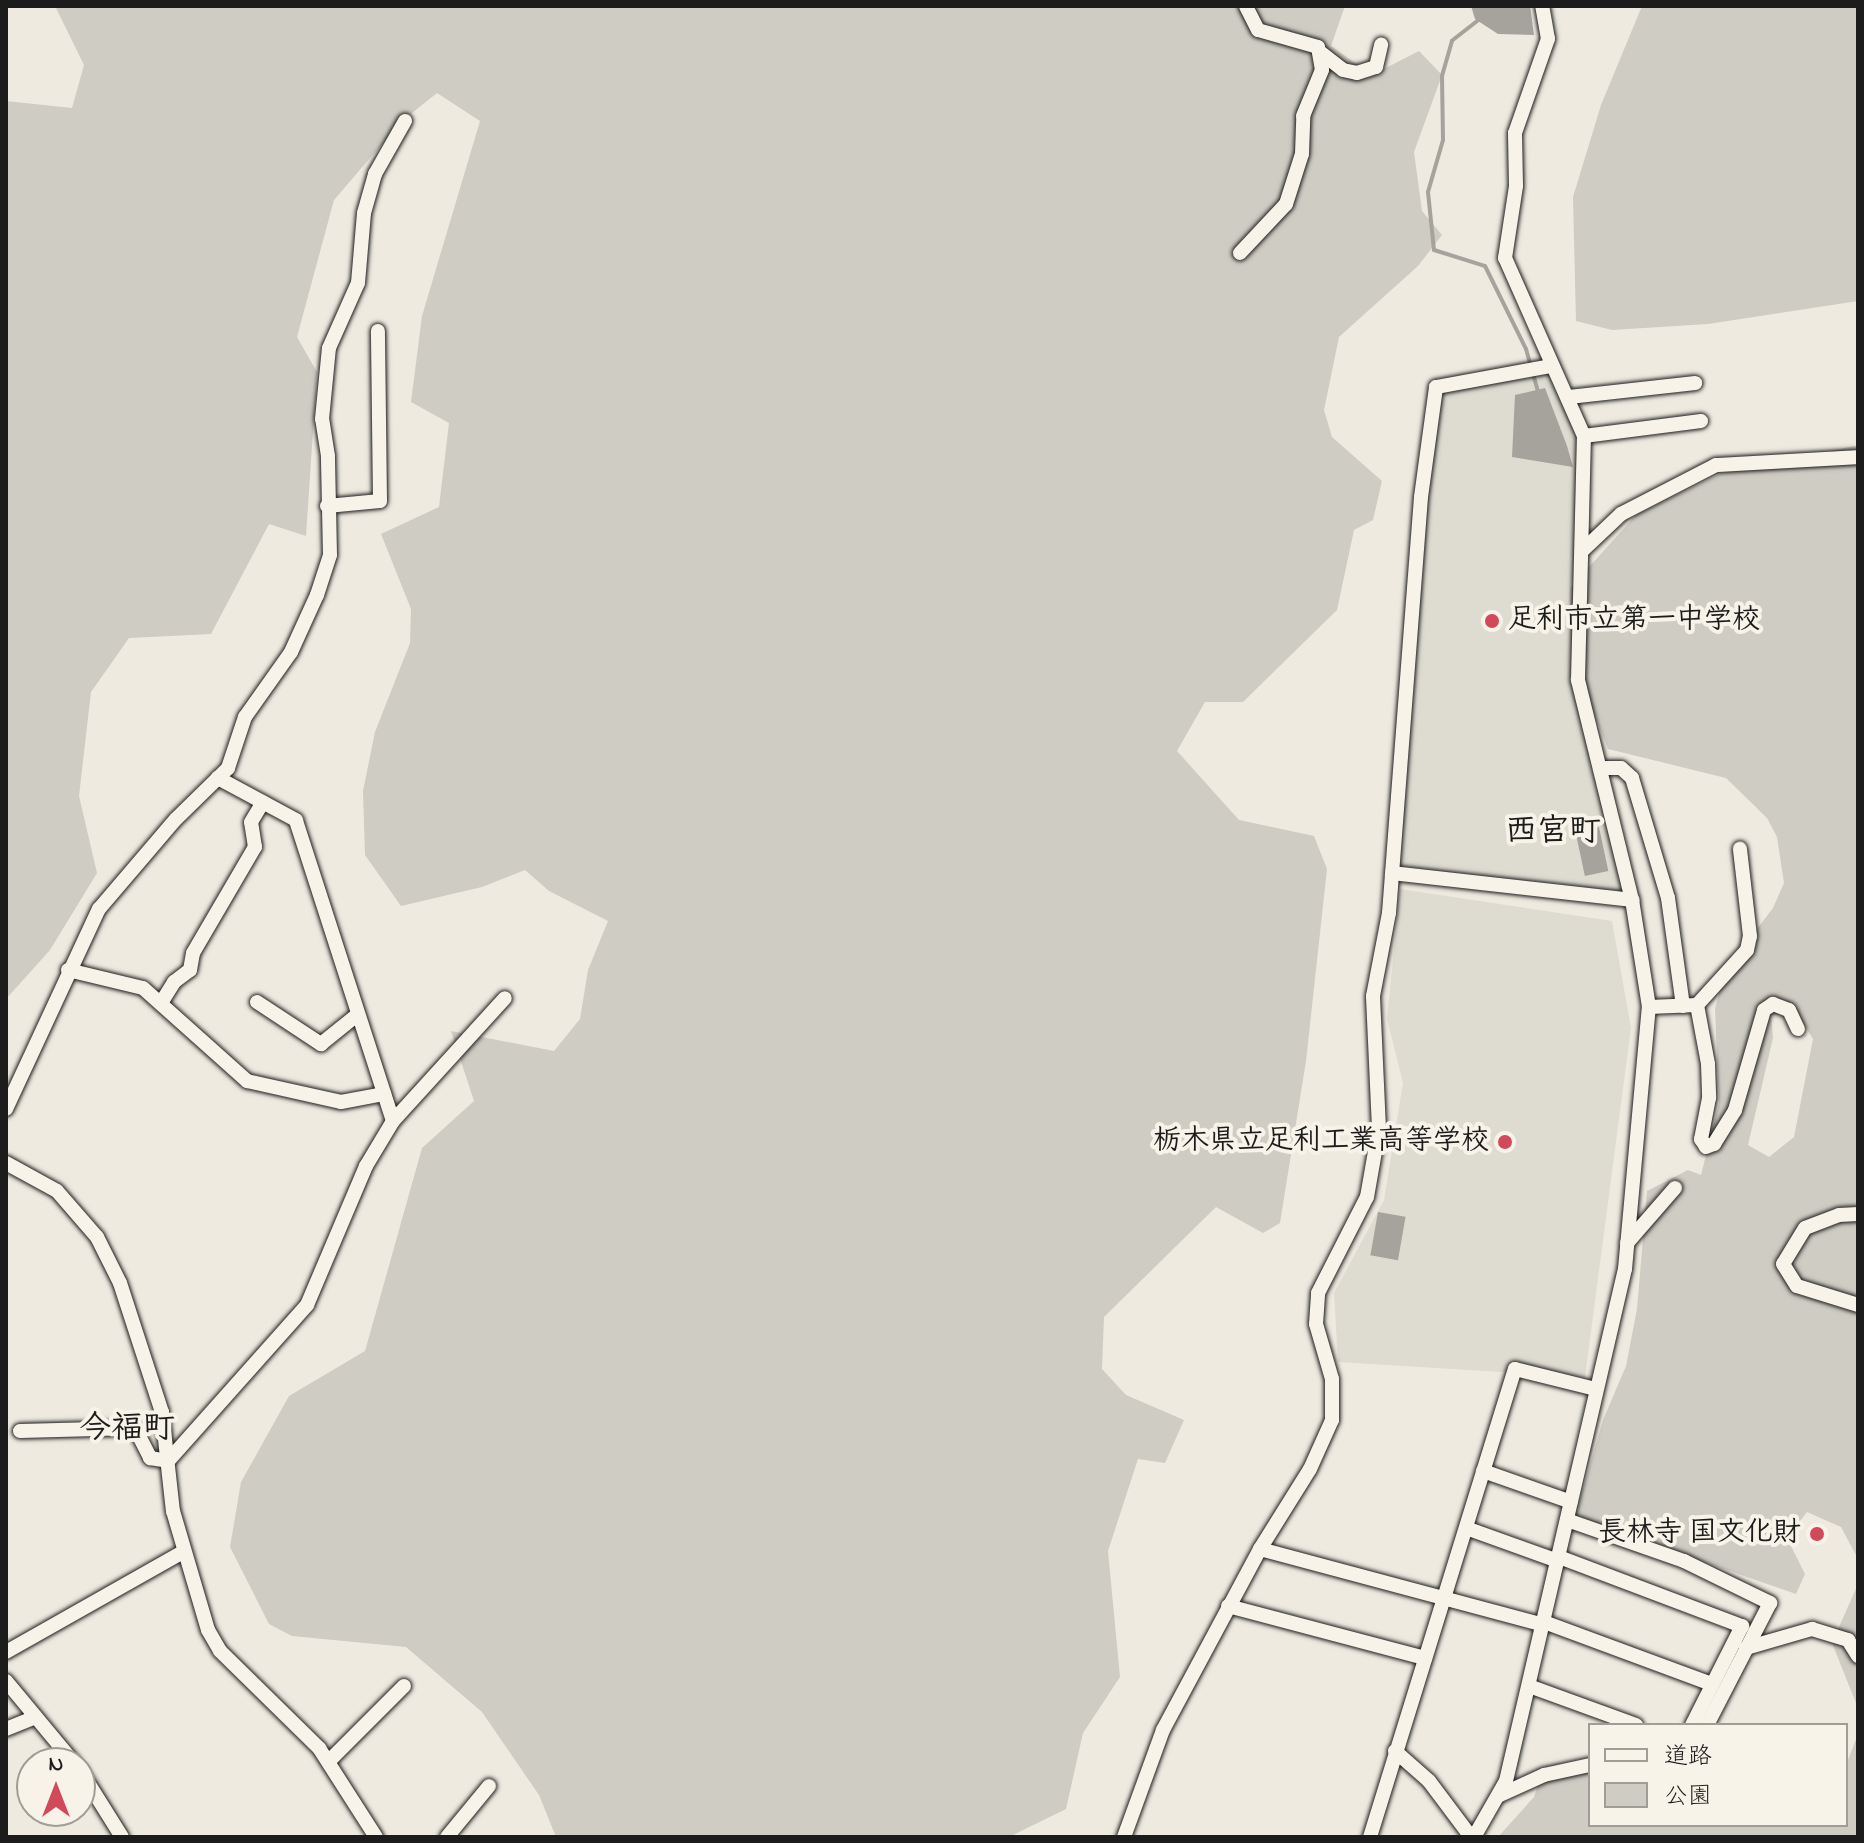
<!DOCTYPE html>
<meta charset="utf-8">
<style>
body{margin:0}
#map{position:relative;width:1864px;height:1843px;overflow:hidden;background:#eeeae0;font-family:"Indie Flower","Klee One",sans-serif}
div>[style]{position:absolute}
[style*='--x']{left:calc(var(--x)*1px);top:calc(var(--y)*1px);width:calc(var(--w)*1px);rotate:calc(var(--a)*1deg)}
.built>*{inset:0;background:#dedbd1}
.green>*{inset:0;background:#cfccc3}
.water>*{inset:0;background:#a6a39d;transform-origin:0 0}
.stream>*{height:4px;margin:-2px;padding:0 2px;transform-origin:2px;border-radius:2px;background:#a6a39d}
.roads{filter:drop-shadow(0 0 2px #1c1c1c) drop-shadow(0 0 2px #1c1c1c)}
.minor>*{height:14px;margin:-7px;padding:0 7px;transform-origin:7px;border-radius:7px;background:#f7f3e8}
.dots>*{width:22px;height:22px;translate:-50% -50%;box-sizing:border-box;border:4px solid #f7f3e8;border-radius:50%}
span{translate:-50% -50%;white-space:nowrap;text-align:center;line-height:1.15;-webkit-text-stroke:8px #f7f3e8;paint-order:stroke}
.poi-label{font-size:28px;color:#1c1c1c;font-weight:700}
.left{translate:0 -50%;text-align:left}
.right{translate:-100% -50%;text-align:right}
.quarter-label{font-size:32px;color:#1c1c1c;font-weight:700}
.frame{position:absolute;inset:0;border:8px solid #1c1c1c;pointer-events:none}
.legend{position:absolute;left:1588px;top:1723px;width:260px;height:104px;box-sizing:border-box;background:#f7f3e8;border:2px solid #9f9d96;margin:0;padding:10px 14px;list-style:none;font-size:24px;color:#1c1c1c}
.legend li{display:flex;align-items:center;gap:16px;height:40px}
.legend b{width:40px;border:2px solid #9f9d96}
.north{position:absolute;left:16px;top:1747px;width:80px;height:80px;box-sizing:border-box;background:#f7f3e8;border:2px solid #9f9d96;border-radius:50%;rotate:0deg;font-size:22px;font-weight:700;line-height:32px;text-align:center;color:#1c1c1c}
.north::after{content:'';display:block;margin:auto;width:28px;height:36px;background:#d1495b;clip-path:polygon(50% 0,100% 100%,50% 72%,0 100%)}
</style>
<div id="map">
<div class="built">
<div style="clip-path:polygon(1550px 366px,1584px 436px,1582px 551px,1570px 588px,1578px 680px,1632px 900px,1392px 873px,1436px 387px)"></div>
<div style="clip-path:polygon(1400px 889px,1612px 921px,1631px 1028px,1585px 1377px,1338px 1362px,1334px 1293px,1384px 1200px,1403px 1083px,1387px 1019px)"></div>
</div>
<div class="green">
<div style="clip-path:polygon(55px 6px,1345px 6px,1331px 46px,1372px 75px,1419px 51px,1442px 75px,1414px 152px,1422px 211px,1442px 235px,1418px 266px,1339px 337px,1324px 410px,1332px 437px,1382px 481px,1373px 520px,1354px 530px,1337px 610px,1243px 702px,1205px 702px,1177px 751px,1239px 820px,1314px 836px,1327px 869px,1306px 1061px,1280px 1223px,1263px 1233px,1216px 1207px,1104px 1317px,1102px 1369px,1126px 1395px,1184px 1420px,1165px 1463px,1138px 1459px,1108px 1551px,1120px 1677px,1083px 1733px,1066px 1809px,1009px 1837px,556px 1837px,539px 1795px,482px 1712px,406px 1647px,292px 1636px,269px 1624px,230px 1547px,241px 1482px,289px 1396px,365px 1351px,422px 1148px,474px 1101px,451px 1031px,554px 1051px,580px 1019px,588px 970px,608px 921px,549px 891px,525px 870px,482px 887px,401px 906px,365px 855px,363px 791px,375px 732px,410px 643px,411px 609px,381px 534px,439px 507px,449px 423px,411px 402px,422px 316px,480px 121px,437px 93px,402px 121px,334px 200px,297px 337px,317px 372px,306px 536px,269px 524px,211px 634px,129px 638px,91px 692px,79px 796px,97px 873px,50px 950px,6px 999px,6px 101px,72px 108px,84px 65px)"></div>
<div style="clip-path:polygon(1642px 6px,1858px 6px,1858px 301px,1708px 324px,1612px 330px,1576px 321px,1573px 197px,1601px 105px)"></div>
<div style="clip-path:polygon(evenodd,1854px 446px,1858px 447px,1858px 1559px,1841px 1527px,1807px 1512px,1787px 1538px,1805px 1574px,1796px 1594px,1575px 1517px,1603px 1420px,1626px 1366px,1637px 1309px,1647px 1191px,1688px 1170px,1701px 1175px,1719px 1103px,1715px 1009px,1725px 971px,1773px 908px,1784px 883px,1777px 837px,1767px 818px,1726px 778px,1608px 749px,1571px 655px,1570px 588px,1636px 515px,1722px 473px,1854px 446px,1797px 1013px,1813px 1039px,1794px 1137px,1769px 1157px,1748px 1145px,1773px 1038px,1771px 1015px,1797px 1013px)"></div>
<div style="clip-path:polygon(1858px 1584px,1858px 1708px,1832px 1643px)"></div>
<div style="clip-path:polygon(1858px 1734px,1858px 1837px,1498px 1837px,1534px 1797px,1541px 1776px,1590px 1759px,1590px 1825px,1846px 1825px,1846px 1765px)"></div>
</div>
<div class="water">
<div style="clip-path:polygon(1471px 6px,1530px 6px,1534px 35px,1498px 34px,1475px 19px)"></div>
<div style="clip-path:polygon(1545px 388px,1567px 446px,1573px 467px,1512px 457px,1515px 395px)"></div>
<div style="left:1599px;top:827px;width:45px;height:24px;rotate:78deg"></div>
<div style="left:1378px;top:1212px;width:28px;height:44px;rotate:10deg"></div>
</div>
<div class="stream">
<div style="--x:1481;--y:18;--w:37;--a:142"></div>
<div style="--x:1452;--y:41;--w:36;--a:106"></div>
<div style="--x:1442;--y:76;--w:64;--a:89.1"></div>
<div style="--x:1443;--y:140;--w:54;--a:106.1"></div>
<div style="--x:1428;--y:192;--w:58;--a:84.1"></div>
<div style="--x:1434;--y:250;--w:53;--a:17.4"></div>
<div style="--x:1485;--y:266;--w:93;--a:63.7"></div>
<div style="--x:1526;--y:349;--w:48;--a:74.2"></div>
</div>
<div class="roads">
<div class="minor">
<div style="--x:1320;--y:52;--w:29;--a:38"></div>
<div style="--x:1343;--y:70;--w:14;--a:12"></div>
<div style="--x:1357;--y:73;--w:20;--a:-18"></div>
<div style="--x:1376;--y:67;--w:23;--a:-77"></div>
<div style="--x:1240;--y:253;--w:67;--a:-46.8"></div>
<div style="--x:1286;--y:204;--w:52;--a:-72.3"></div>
<div style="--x:1302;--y:154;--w:38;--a:-88"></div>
<div style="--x:1303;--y:116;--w:50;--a:-67.6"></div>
<div style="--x:1322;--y:70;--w:23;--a:-100"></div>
<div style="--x:1318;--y:47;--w:62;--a:-164.2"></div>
<div style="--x:1258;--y:30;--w:27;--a:-117"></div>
<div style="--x:1569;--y:397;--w:127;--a:-6.3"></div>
<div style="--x:1584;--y:436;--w:118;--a:-7.3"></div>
<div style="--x:327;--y:506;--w:53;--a:-5.4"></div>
<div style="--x:380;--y:501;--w:170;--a:-90.7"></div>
<div style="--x:1582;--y:551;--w:54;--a:-43.5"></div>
<div style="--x:1621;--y:514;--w:107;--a:-27.3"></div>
<div style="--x:1716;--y:465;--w:142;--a:-3.2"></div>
<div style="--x:1600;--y:768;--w:21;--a:0"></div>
<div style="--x:1621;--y:768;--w:15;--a:42"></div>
<div style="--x:1632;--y:778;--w:125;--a:73.3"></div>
<div style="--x:1668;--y:898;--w:109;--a:82.1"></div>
<div style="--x:1392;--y:873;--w:242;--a:6.4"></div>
<div style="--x:68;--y:970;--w:77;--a:13.5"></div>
<div style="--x:143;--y:988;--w:140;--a:41.8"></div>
<div style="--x:247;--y:1081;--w:96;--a:12.6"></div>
<div style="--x:341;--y:1102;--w:44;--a:-10.5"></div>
<div style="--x:257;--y:1002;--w:77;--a:33.3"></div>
<div style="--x:321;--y:1044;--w:46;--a:-38.9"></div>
<div style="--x:161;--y:1003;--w:25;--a:-58"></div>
<div style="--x:174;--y:982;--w:20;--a:-37"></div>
<div style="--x:190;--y:970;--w:17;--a:-80"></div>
<div style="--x:193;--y:953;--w:123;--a:-59.7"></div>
<div style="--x:255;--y:847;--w:25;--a:-99"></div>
<div style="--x:251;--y:822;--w:23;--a:-59"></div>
<div style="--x:1697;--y:1005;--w:60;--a:79.4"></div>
<div style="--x:1708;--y:1064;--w:34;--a:88"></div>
<div style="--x:1709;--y:1098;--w:42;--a:101"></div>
<div style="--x:1701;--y:1139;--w:9;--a:58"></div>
<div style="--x:1706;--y:1147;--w:9;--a:-21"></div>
<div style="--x:1714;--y:1144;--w:40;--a:-58"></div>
<div style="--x:1735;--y:1110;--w:104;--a:-73.8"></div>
<div style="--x:1764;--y:1010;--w:11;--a:-34"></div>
<div style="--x:1773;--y:1004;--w:17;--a:21"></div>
<div style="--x:1789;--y:1010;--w:21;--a:65"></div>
<div style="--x:1649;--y:1007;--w:48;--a:-2.4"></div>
<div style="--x:1697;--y:1005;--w:74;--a:-47.7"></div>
<div style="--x:1747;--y:950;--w:14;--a:-78"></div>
<div style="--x:1750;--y:936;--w:88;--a:-96.6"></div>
<div style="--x:6;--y:1109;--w:221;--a:-65.1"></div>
<div style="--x:99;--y:909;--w:118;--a:-49.5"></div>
<div style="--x:176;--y:819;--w:73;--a:-44.4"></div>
<div style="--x:228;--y:768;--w:54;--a:-71.6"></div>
<div style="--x:245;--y:717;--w:80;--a:-54.7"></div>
<div style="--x:291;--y:652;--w:63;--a:-65.5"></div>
<div style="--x:317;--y:595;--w:42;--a:-72"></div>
<div style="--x:330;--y:555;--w:99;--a:-91.2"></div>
<div style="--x:328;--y:456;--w:37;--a:-99"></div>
<div style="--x:322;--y:419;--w:71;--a:-84.4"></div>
<div style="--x:329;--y:348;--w:71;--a:-66"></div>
<div style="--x:358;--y:283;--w:70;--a:-85.1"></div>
<div style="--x:364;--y:213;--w:41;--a:-74.2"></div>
<div style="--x:375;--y:174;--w:61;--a:-60.5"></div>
<div style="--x:393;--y:1121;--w:166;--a:-47.7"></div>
<div style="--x:6;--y:1163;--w:58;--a:28.8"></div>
<div style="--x:57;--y:1191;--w:61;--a:49"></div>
<div style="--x:97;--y:1237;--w:51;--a:63.4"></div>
<div style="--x:120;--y:1283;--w:136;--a:72"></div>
<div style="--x:162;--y:1412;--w:100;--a:83.7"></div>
<div style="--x:173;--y:1511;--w:124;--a:73.6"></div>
<div style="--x:208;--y:1630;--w:24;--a:60"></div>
<div style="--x:220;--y:1651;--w:139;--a:44.4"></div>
<div style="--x:319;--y:1748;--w:106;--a:57.4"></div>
<div style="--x:1858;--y:1214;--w:19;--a:177"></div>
<div style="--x:1839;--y:1215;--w:36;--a:159"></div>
<div style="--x:1805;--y:1228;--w:42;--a:121.4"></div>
<div style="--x:1783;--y:1264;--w:26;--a:58"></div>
<div style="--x:1797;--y:1286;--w:64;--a:17.3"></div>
<div style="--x:1627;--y:1243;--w:73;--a:-48.9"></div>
<div style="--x:20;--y:1431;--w:115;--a:-1.5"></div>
<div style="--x:135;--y:1428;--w:34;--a:63"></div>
<div style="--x:150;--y:1458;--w:18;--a:9"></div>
<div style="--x:168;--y:1461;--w:209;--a:-48.3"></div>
<div style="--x:307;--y:1305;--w:151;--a:-67"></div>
<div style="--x:366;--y:1166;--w:52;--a:-59"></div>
<div style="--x:393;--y:1121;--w:316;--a:-107.9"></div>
<div style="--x:296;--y:820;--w:89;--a:-151.7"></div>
<div style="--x:1483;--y:1471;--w:93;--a:19.4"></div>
<div style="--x:1567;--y:1520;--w:124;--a:19.3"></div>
<div style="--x:1684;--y:1561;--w:96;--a:26"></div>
<div style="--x:1770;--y:1603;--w:137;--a:117.3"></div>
<div style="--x:1466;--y:1528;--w:98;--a:19.7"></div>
<div style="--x:1260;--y:1549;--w:294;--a:15"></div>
<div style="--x:1559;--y:1557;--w:196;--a:20.7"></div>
<div style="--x:1742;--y:1626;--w:111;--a:116.8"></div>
<div style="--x:1228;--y:1606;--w:204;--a:14.8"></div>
<div style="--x:1544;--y:1622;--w:179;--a:20.3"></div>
<div style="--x:1746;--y:1648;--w:69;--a:-16.1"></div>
<div style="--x:1812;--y:1629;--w:38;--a:17"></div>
<div style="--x:1848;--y:1640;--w:19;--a:58"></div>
<div style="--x:6;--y:1652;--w:203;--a:-29.5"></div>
<div style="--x:6;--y:1681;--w:107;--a:50.3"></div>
<div style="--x:1529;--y:1686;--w:114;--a:20"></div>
<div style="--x:6;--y:1729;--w:32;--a:-22"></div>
<div style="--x:1395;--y:1751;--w:45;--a:41.4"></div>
<div style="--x:1429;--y:1781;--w:70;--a:53.1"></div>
<div style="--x:329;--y:1761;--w:106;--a:-45"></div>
<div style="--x:80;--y:1770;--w:79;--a:57.9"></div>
<div style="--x:1498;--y:1796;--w:51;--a:-24.5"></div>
<div style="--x:1544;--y:1775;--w:47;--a:-12.3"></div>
<div style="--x:447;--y:1837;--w:66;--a:-50.5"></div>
<div style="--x:1124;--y:1837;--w:114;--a:-70"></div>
<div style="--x:1163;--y:1730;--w:205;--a:-61.8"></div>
<div style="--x:1260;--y:1549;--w:94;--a:-58"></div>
<div style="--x:1310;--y:1469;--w:54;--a:-65.8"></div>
<div style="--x:1332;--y:1420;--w:41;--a:-90"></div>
<div style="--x:1332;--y:1379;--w:57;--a:-106.2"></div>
<div style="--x:1316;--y:1324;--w:31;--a:-86"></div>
<div style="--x:1318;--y:1293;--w:108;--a:-63"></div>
<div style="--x:1367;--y:1197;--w:69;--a:-80"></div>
<div style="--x:1379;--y:1129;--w:133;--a:-92.6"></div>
<div style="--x:1373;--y:996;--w:85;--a:-79.1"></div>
<div style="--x:1389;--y:913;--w:417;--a:-85.6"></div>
<div style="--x:1421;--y:497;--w:111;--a:-82.2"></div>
<div style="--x:1436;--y:387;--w:116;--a:-10.4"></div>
<div style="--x:1370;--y:1837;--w:490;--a:-72.8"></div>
<div style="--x:1515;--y:1369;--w:83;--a:13.9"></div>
<div style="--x:1474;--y:1837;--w:64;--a:-60.3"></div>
<div style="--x:1506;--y:1781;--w:526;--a:-76.92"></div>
<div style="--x:1625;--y:1269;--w:263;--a:-84.8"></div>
<div style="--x:1649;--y:1007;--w:108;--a:-99"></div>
<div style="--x:1632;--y:900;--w:227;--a:-103.8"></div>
<div style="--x:1578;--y:680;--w:244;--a:-88.6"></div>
<div style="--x:1584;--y:436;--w:195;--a:-113.9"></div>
<div style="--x:1505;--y:258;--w:73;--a:-81.3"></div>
<div style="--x:1516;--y:186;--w:53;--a:-91.1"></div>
<div style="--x:1515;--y:133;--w:100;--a:-70.7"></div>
<div style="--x:1548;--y:39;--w:34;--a:-100"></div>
</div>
</div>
<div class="dots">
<div style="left:1492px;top:621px;background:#d1495b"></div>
<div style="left:1505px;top:1142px;background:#d1495b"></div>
<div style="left:1817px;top:1534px;background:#d1495b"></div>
</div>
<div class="poi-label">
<span class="left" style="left:1508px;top:621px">足利市立第一中学校</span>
<span class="right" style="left:1489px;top:1142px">栃木県立足利工業高等学校</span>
<span class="right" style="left:1801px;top:1534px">長林寺 国文化財</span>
</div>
<div class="quarter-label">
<span style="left:1553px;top:833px">西宮町</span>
<span style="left:127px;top:1430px">今福町</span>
</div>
<div class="frame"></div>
<ul class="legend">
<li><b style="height:10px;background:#f7f3e8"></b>道路</li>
<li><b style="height:22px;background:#cfccc3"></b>公園</li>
</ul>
<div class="north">N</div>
</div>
